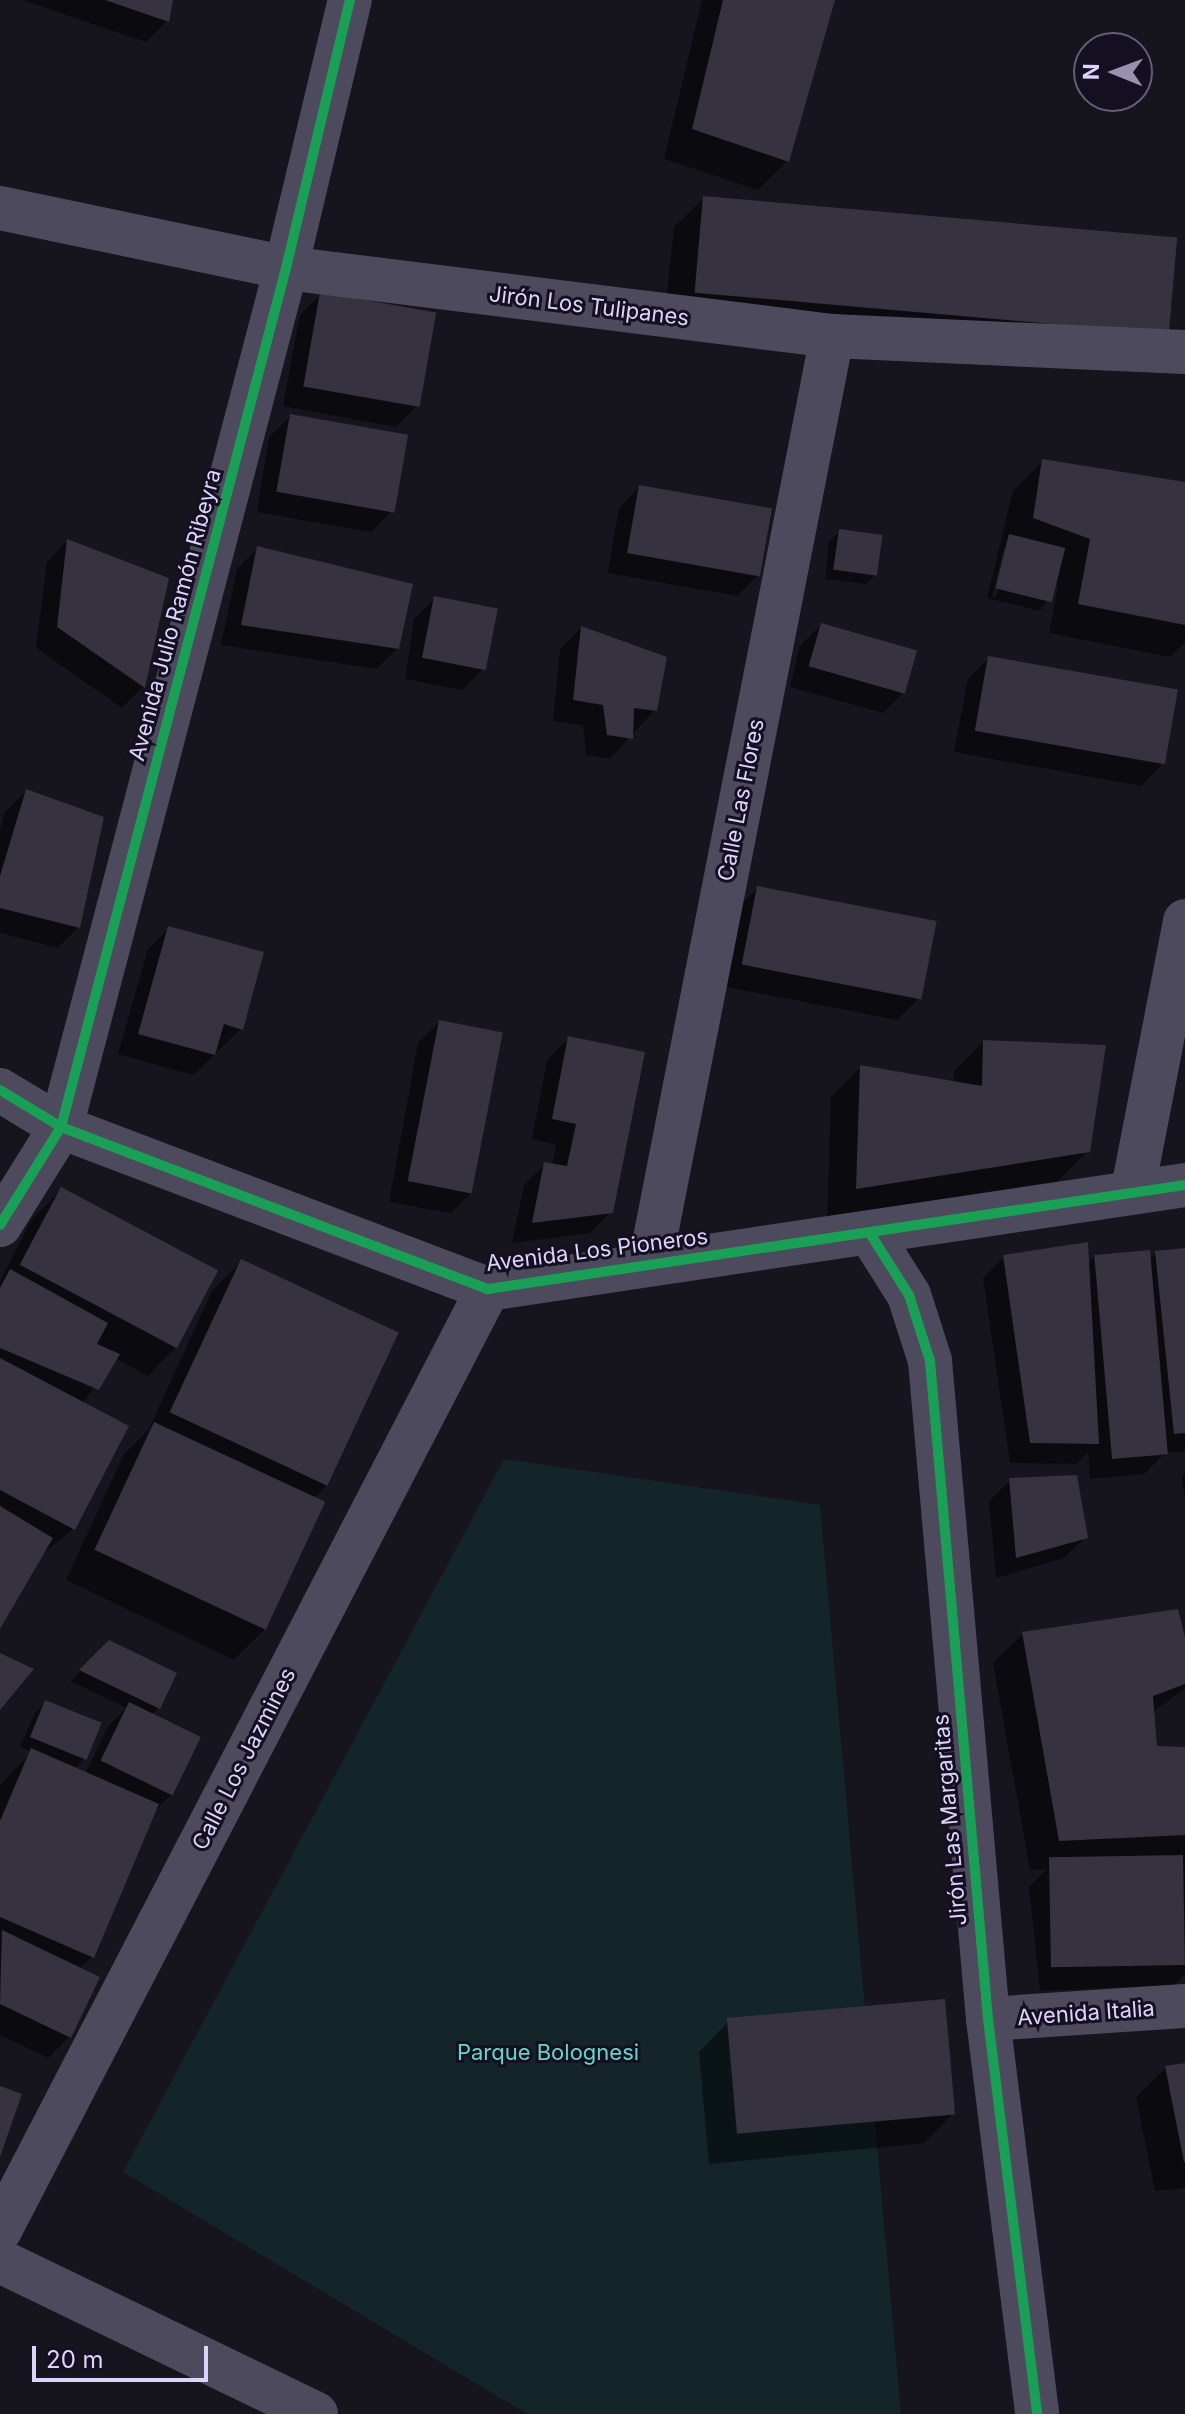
<!DOCTYPE html>
<meta charset="utf-8">
<style>
body{margin:0}
#map{position:relative;width:1185px;height:2414px;overflow:hidden;background:#16141d;font-family:Inter,sans-serif}
div>[style]{position:absolute}
[style*='--x']{left:calc(var(--x)*1px);top:calc(var(--y)*1px);width:calc(var(--w)*1px);rotate:calc(var(--a)*1deg)}
.green>*{inset:0;background:#132528}
.shadow>*{inset:0;background:#0007}
.building>*{inset:0;background:#36323f;transform-origin:0 0}
.minor>*{height:44px;margin:-22px;padding:0 22px;transform-origin:22px;border-radius:22px;background:#4d4a5d}
.cycleway>*{height:10px;margin:-5px;padding:0 5px;transform-origin:5px;border-radius:5px;background:#1a9f57}
span{translate:-50% -50%;white-space:nowrap;text-align:center;line-height:1.15;-webkit-text-stroke:6px #151021;paint-order:stroke}
.street-label{font-size:22px;color:#ded4fb}
.park-label{font-size:22px;color:#67d4c7}
.north{position:absolute;left:1073px;top:32px;width:80px;height:80px;box-sizing:border-box;background:#151021;border:2px solid #655e78;border-radius:50%;rotate:271deg;font-size:22px;font-weight:700;line-height:32px;text-align:center;color:#ded4fb}
.north::after{content:'';display:block;margin:auto;width:28px;height:36px;background:#9891ad;clip-path:polygon(50% 0,100% 100%,50% 72%,0 100%)}
.scale{position:absolute;left:32px;top:2346px;width:176px;height:36px;box-sizing:border-box;border:4px solid #ded4fb;border-top:0;padding-left:10px;font-size:24px;line-height:28px;white-space:nowrap;color:#ded4fb;-webkit-text-stroke:6px #151021;paint-order:stroke}
</style>
<div id="map">
<div class="green">
<div style="clip-path:polygon(504px 1459px,820px 1505px,901px 2414px,527px 2414px,123px 2172px)"></div>
</div>
<div class="shadow">
<div style="clip-path:polygon(22px 0,171px 0,167px 21px,146px 42px)"></div>
<div style="clip-path:polygon(702px 0,833px 0,787px 161px,758px 190px,664px 159px)"></div>
<div style="clip-path:polygon(704px 198px,1160px 326px,1131px 355px,664px 321px,674px 227px)"></div>
<div style="clip-path:polygon(321px 294px,417px 406px,396px 427px,283px 406px,300px 315px)"></div>
<div style="clip-path:polygon(290px 416px,392px 511px,371px 532px,257px 512px,269px 437px)"></div>
<div style="clip-path:polygon(evenodd,1043px 461px,1185px 484px,1185px 643px,1170px 657px,1049px 633px,1059px 581px,1040px 611px,987px 598px,1013px 491px,1043px 461px,1004px 548px,1008px 548px,996px 598px,992px 597px,1004px 548px)"></div>
<div style="clip-path:polygon(640px 487px,758px 575px,737px 596px,608px 573px,619px 508px)"></div>
<div style="clip-path:polygon(840px 531px,877px 573px,866px 584px,825px 579px,829px 542px)"></div>
<div style="clip-path:polygon(67px 541px,167px 579px,143px 687px,122px 708px,36px 648px,47px 562px)"></div>
<div style="clip-path:polygon(258px 548px,398px 648px,376px 669px,221px 645px,237px 569px)"></div>
<div style="clip-path:polygon(435px 598px,483px 669px,462px 690px,405px 679px,414px 619px)"></div>
<div style="clip-path:polygon(821px 625px,904px 692px,883px 713px,790px 687px,800px 646px)"></div>
<div style="clip-path:polygon(581px 628px,655px 710px,610px 759px,586px 755px,583px 725px,553px 721px,560px 649px)"></div>
<div style="clip-path:polygon(989px 658px,1162px 765px,1141px 786px,954px 752px,968px 679px)"></div>
<div style="clip-path:polygon(26px 791px,79px 927px,58px 948px,0 933px,0 829px,5px 812px)"></div>
<div style="clip-path:polygon(758px 888px,918px 999px,897px 1020px,722px 986px,736px 909px)"></div>
<div style="clip-path:polygon(169px 928px,241px 1029px,193px 1075px,118px 1054px,148px 949px)"></div>
<div style="clip-path:polygon(439px 1022px,472px 1192px,451px 1213px,389px 1202px,418px 1043px)"></div>
<div style="clip-path:polygon(568px 1039px,611px 1212px,590px 1233px,512px 1243px,524px 1185px,545px 1164px,552px 1165px,556px 1145px,532px 1139px,547px 1060px)"></div>
<div style="clip-path:polygon(983px 1042px,1088px 1151px,1058px 1181px,827px 1218px,831px 1097px,860px 1068px,954px 1083px,954px 1071px)"></div>
<div style="clip-path:polygon(62px 1189px,217px 1271px,177px 1346px,148px 1376px,115px 1358px,82px 1404px,73px 1529px,40px 1556px,0 1625px,0 1281px,32px 1219px)"></div>
<div style="clip-path:polygon(1185px 1250px,1185px 1451px,1165px 1453px,1144px 1474px,1090px 1479px,1088px 1452px,1076px 1464px,1010px 1463px,983px 1278px,1004px 1257px,1087px 1264px,1094px 1257px,1149px 1260px,1156px 1253px)"></div>
<div style="clip-path:polygon(241px 1262px,328px 1484px,313px 1499px,322px 1504px,264px 1630px,234px 1660px,66px 1580px,124px 1454px,149px 1429px,212px 1291px)"></div>
<div style="clip-path:polygon(1185px 1473px,1185px 1500px,1182px 1477px)"></div>
<div style="clip-path:polygon(1010px 1480px,1086px 1537px,1064px 1558px,996px 1578px,989px 1501px)"></div>
<div style="clip-path:polygon(1023px 1634px,1185px 1645px,1185px 1688px,1152px 1713px,1155px 1748px,1185px 1749px,1185px 1974px,1175px 1985px,1040px 1991px,1029px 1887px,1047px 1869px,1030px 1870px,993px 1663px)"></div>
<div style="clip-path:polygon(109px 1642px,158px 1708px,151px 1715px,171px 1795px,155px 1811px,92px 1956px,79px 1969px,69px 2037px,48px 2058px,0 2035px,0 1785px,31px 1752px,20px 1747px,35px 1713px,45px 1703px,84px 1759px,74px 1769px,85px 1774px,109px 1725px,126px 1708px,71px 1681px)"></div>
<div style="clip-path:polygon(728px 2022px,954px 2113px,924px 2143px,709px 2164px,699px 2052px)"></div>
<div style="clip-path:polygon(1185px 2065px,1185px 2188px,1155px 2191px,1136px 2097px,1166px 2068px)"></div>
</div>
<div class="building">
<div style="clip-path:polygon(105px 0,173px 0,169px 22px)"></div>
<div style="clip-path:polygon(723px 0,835px 0,789px 162px,692px 129px)"></div>
<div style="left:703px;top:196px;width:476px;height:97px;rotate:5deg"></div>
<div style="left:320px;top:292px;width:118px;height:96px;rotate:10deg"></div>
<div style="left:290px;top:414px;width:120px;height:79px;rotate:10deg"></div>
<div style="clip-path:polygon(1042px 459px,1185px 482px,1185px 625px,1078px 604px,1090px 539px,1033px 518px)"></div>
<div style="left:639px;top:485px;width:135px;height:69px;rotate:10deg"></div>
<div style="left:839px;top:529px;width:44px;height:41px;rotate:8deg"></div>
<div style="left:1009px;top:534px;width:58px;height:56px;rotate:14deg"></div>
<div style="clip-path:polygon(67px 539px,169px 578px,145px 688px,57px 627px)"></div>
<div style="clip-path:polygon(257px 546px,413px 584px,399px 649px,241px 625px)"></div>
<div style="left:434px;top:596px;width:65px;height:63px;rotate:11deg"></div>
<div style="left:821px;top:623px;width:100px;height:45px;rotate:16deg"></div>
<div style="clip-path:polygon(581px 626px,667px 657px,657px 711px,634px 708px,633px 739px,607px 735px,603px 705px,573px 700px)"></div>
<div style="left:988px;top:656px;width:193px;height:76px;rotate:10deg"></div>
<div style="clip-path:polygon(26px 789px,104px 817px,80px 928px,0 908px,0 876px)"></div>
<div style="left:757px;top:886px;width:183px;height:80px;rotate:11deg"></div>
<div style="clip-path:polygon(168px 926px,264px 952px,243px 1030px,224px 1024px,215px 1055px,138px 1034px)"></div>
<div style="left:439px;top:1020px;width:65px;height:164px;rotate:11deg"></div>
<div style="clip-path:polygon(568px 1036px,645px 1052px,613px 1213px,532px 1223px,544px 1162px,567px 1166px,576px 1124px,552px 1119px)"></div>
<div style="clip-path:polygon(983px 1040px,1106px 1045px,1090px 1152px,856px 1189px,860px 1065px,982px 1086px)"></div>
<div style="left:61px;top:1187px;width:178px;height:88px;rotate:28deg"></div>
<div style="clip-path:polygon(1088px 1242px,1099px 1444px,1030px 1443px,1003px 1255px)"></div>
<div style="clip-path:polygon(1185px 1248px,1185px 1433px,1174px 1434px,1155px 1251px)"></div>
<div style="left:1150px;top:1250px;width:205px;height:56px;rotate:85deg"></div>
<div style="left:241px;top:1259px;width:174px;height:169px;rotate:25deg"></div>
<div style="clip-path:polygon(10px 1269px,108px 1323px,97px 1344px,120px 1354px,99px 1390px,0 1348px,0 1288px)"></div>
<div style="clip-path:polygon(0 1358px,129px 1426px,75px 1530px,0 1490px)"></div>
<div style="left:154px;top:1422px;width:189px;height:141px;rotate:25deg"></div>
<div style="clip-path:polygon(1077px 1475px,1088px 1538px,1016px 1558px,1009px 1478px)"></div>
<div style="clip-path:polygon(0 1506px,53px 1538px,0 1629px)"></div>
<div style="clip-path:polygon(1178px 1609px,1185px 1637px,1185px 1684px,1153px 1696px,1157px 1746px,1185px 1747px,1185px 1835px,1059px 1841px,1022px 1632px)"></div>
<div style="clip-path:polygon(109px 1640px,177px 1673px,160px 1709px,79px 1670px)"></div>
<div style="clip-path:polygon(0 1653px,34px 1669px,0 1710px)"></div>
<div style="left:45px;top:1700px;width:61px;height:40px;rotate:22deg"></div>
<div style="left:129px;top:1702px;width:80px;height:65px;rotate:26deg"></div>
<div style="clip-path:polygon(31px 1748px,159px 1804px,94px 1958px,0 1917px,0 1821px)"></div>
<div style="left:1183px;top:1855px;width:110px;height:134px;rotate:89deg"></div>
<div style="clip-path:polygon(2px 1930px,100px 1977px,71px 2038px,0 2004px)"></div>
<div style="left:945px;top:1999px;width:116px;height:219px;rotate:85deg"></div>
<div style="clip-path:polygon(1185px 2063px,1185px 2162px,1184px 2162px,1165px 2066px)"></div>
<div style="clip-path:polygon(0 2086px,22px 2094px,0 2157px)"></div>
</div>
<div class="minor">
<div style="--x:0;--y:208;--w:292;--a:11.8"></div>
<div style="--x:286;--y:268;--w:550;--a:7.1"></div>
<div style="--x:832;--y:336;--w:353;--a:2.6"></div>
<div style="--x:0;--y:1090;--w:71;--a:31.2"></div>
<div style="--x:61;--y:1127;--w:457;--a:20.8"></div>
<div style="--x:488;--y:1289;--w:705;--a:-8.49"></div>
<div style="--x:1133;--y:1189;--w:273;--a:-79"></div>
<div style="--x:0;--y:1225;--w:115;--a:-58.1"></div>
<div style="--x:61;--y:1127;--w:888;--a:-75.32"></div>
<div style="--x:286;--y:268;--w:276;--a:-76.6"></div>
<div style="--x:871;--y:1235;--w:71;--a:57.7"></div>
<div style="--x:909;--y:1295;--w:69;--a:72.3"></div>
<div style="--x:930;--y:1361;--w:661;--a:84.96"></div>
<div style="--x:988;--y:2019;--w:398;--a:82.9"></div>
<div style="--x:650;--y:1264;--w:946;--a:-78.9"></div>
<div style="--x:988;--y:2019;--w:197;--a:-3.8"></div>
<div style="--x:0;--y:2230;--w:1060;--a:-62.59"></div>
<div style="--x:0;--y:2261;--w:351;--a:25.8"></div>
</div>
<div class="cycleway">
<div style="--x:0;--y:1090;--w:71;--a:31.2"></div>
<div style="--x:61;--y:1127;--w:457;--a:20.8"></div>
<div style="--x:488;--y:1289;--w:705;--a:-8.49"></div>
<div style="--x:0;--y:1225;--w:115;--a:-58.1"></div>
<div style="--x:61;--y:1127;--w:888;--a:-75.32"></div>
<div style="--x:286;--y:268;--w:276;--a:-76.6"></div>
<div style="--x:871;--y:1235;--w:71;--a:57.7"></div>
<div style="--x:909;--y:1295;--w:69;--a:72.3"></div>
<div style="--x:930;--y:1361;--w:661;--a:84.96"></div>
<div style="--x:988;--y:2019;--w:398;--a:82.9"></div>
</div>
<div class="street-label">
<span style="left:589px;top:306px;rotate:7deg">Jirón Los Tulipanes</span>
<span style="left:175px;top:615px;rotate:-75deg">Avenida Julio Ramón Ribeyra</span>
<span style="left:741px;top:800px;rotate:-79deg">Calle Las Flores</span>
<span style="left:597px;top:1250px;rotate:-7deg">Avenida Los Pioneros</span>
<span style="left:244px;top:1759px;rotate:-63deg">Calle Los Jazmines</span>
<span style="left:950px;top:1820px;rotate:-95deg">Jirón Las Margaritas</span>
<span style="left:1086px;top:2013px;rotate:-4deg">Avenida Italia</span>
</div>
<div class="park-label">
<span style="left:548px;top:2053px">Parque Bolognesi</span>
</div>
<div class="north">N</div>
<div class="scale">20 m</div>
</div>
